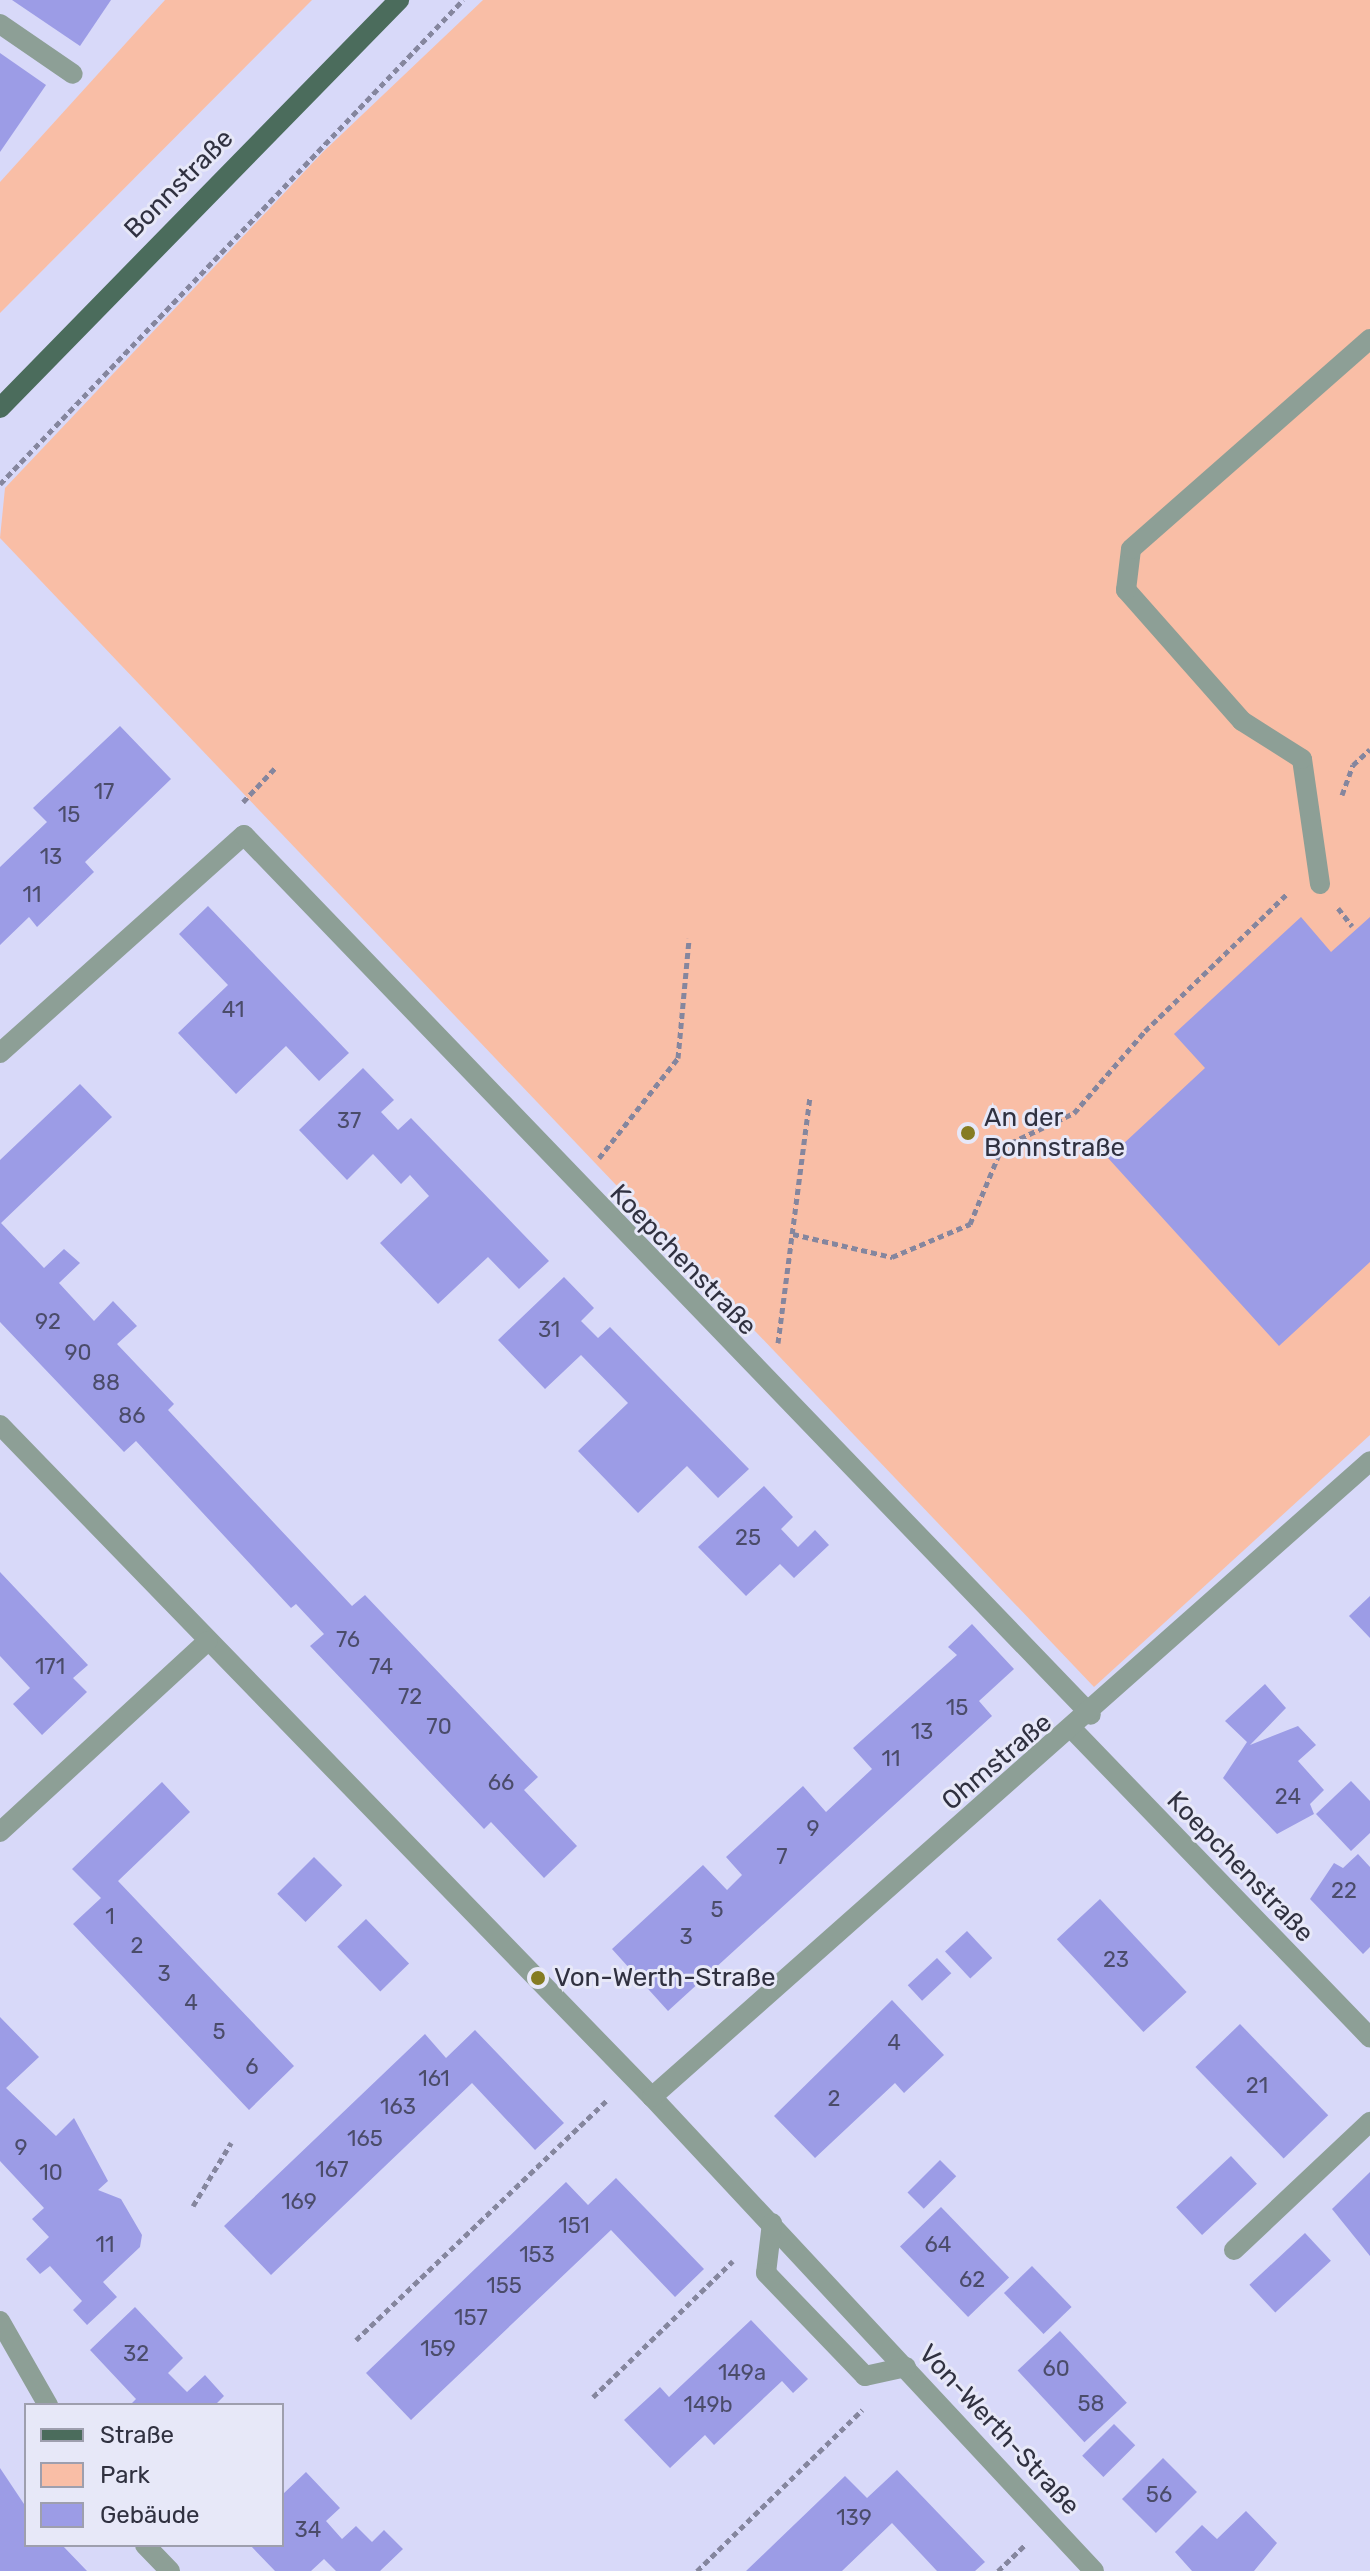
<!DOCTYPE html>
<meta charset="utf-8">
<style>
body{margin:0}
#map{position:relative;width:1370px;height:2571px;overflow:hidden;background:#d8d9f9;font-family:Rubik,sans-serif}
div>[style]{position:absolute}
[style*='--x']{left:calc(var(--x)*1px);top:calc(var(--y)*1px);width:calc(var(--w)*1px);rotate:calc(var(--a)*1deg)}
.green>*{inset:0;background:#f9bea6}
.building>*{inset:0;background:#9c9ce6;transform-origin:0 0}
.path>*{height:5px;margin-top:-2.5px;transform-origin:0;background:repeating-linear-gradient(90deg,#85869e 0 6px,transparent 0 10px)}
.minor>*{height:20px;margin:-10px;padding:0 10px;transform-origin:10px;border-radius:10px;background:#8d9f96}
.major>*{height:20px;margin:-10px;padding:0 10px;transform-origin:10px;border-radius:10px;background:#4b6c5c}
.dots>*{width:22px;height:22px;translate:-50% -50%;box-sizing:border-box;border:4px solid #e7e8f8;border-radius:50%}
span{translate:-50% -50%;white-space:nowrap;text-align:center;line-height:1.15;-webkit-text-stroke:6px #e7e8f8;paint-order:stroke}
.number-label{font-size:22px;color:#4b4c6a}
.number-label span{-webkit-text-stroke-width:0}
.street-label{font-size:26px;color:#303140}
.poi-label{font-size:26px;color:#303140}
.left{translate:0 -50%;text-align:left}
.legend{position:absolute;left:24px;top:2403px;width:260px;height:144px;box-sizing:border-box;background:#e7e8f8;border:2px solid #9e9fae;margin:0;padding:10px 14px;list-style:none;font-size:24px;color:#303140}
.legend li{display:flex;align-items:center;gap:16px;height:40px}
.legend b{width:40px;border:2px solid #9e9fae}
</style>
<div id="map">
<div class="green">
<div style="clip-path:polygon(165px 0,312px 0,0 313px,0 182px)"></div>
<div style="clip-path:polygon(483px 0,1370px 0,1370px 1435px,1094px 1687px,0 538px,5px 488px,323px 152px)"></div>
</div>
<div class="building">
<div style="clip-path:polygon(12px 0,111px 0,80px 46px)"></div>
<div style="clip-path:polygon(0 53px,46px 85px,0 152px)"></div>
<div style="clip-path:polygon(120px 726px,171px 779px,85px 862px,94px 872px,64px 901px,37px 927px,29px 917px,0 945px,0 867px,47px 822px,33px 808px)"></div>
<div style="clip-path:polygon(208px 906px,349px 1053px,319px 1081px,286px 1046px,236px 1094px,178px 1033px,228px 985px,179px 934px)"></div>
<div style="clip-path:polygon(1301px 917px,1331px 952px,1370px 917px,1370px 1262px,1279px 1346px,1108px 1158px,1205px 1068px,1174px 1034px)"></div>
<div style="clip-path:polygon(363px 1068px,394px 1100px,381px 1112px,398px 1130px,411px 1118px,549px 1261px,519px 1289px,488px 1257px,438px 1304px,380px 1243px,429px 1196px,410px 1175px,401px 1184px,373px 1154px,347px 1180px,299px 1130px)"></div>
<div style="clip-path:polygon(80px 1084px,112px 1117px,1px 1223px,44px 1268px,64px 1249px,80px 1263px,59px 1283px,94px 1321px,113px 1301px,137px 1326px,117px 1344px,174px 1404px,168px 1410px,352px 1606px,365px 1595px,538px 1777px,524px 1790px,577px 1846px,544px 1878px,491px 1822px,484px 1829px,310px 1646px,324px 1634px,296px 1604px,291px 1608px,136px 1441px,124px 1452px,0 1322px,0 1160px)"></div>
<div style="clip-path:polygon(564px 1277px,594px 1308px,581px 1321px,598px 1338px,610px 1327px,749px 1469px,718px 1498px,687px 1466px,638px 1513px,578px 1451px,628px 1403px,581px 1355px,545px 1389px,498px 1340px)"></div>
<div style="clip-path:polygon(764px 1486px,793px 1517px,781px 1529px,798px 1547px,815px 1530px,829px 1545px,794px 1578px,780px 1564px,746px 1596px,698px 1547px)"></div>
<div style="clip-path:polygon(0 1572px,88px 1665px,73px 1678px,87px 1692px,42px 1735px,13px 1704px,30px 1688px,0 1656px)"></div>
<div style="clip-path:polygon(1370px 1596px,1370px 1638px,1349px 1616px)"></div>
<div style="clip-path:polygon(972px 1624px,1014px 1669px,979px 1701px,992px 1716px,668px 2011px,612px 1949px,703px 1865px,727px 1890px,742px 1875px,726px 1857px,803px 1786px,826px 1812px,841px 1798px,872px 1769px,853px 1748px,957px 1655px,948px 1647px)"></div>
<div style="clip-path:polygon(1265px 1684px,1286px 1708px,1250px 1745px,1298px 1726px,1316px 1745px,1298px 1761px,1324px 1790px,1310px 1804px,1314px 1814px,1277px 1834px,1223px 1778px,1247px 1742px,1225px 1721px)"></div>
<div style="clip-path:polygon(1351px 1781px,1370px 1801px,1370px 1833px,1351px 1851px,1316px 1814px)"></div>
<div style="clip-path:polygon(162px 1782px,190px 1812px,118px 1881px,294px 2066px,249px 2110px,73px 1924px,101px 1898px,72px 1869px)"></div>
<div style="clip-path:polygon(1358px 1854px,1370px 1867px,1370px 1947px,1363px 1954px,1310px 1899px,1334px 1863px,1343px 1868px)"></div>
<div style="left:314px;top:1857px;width:40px;height:52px;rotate:45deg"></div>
<div style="left:1100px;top:1899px;width:127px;height:59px;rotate:47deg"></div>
<div style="left:366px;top:1919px;width:62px;height:40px;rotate:46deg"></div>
<div style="left:967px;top:1931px;width:37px;height:30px;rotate:47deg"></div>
<div style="left:937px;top:1958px;width:21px;height:40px;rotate:47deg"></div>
<div style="clip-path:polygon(892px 2000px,944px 2055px,904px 2093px,895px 2083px,815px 2158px,774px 2116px)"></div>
<div style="clip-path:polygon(0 2017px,39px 2057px,6px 2088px,56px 2136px,74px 2118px,108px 2181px,98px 2190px,121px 2199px,142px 2235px,140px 2247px,103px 2282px,117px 2297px,87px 2325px,73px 2310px,82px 2301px,50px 2266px,40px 2274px,26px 2259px,49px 2237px,32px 2219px,44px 2208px,0 2161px)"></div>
<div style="left:1240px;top:2024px;width:127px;height:62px;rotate:46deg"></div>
<div style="clip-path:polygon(475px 2030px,564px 2123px,535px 2150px,472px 2083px,271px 2275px,224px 2226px,425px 2034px,446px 2058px)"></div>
<div style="left:1231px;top:2156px;width:38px;height:75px;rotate:47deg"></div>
<div style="left:940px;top:2160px;width:23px;height:46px;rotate:45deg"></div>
<div style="clip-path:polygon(1370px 2172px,1370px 2256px,1332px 2209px)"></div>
<div style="clip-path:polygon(616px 2178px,704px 2269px,675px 2297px,611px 2230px,411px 2420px,366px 2373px,566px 2182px,588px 2205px)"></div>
<div style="left:941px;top:2207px;width:98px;height:57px;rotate:46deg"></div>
<div style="left:1305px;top:2233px;width:38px;height:76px;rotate:47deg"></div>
<div style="left:1032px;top:2266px;width:57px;height:39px;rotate:46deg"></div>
<div style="clip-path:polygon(135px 2307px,183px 2358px,168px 2373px,187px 2392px,205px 2375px,224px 2396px,215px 2405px,130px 2405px,136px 2399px,90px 2350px)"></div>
<div style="clip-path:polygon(751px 2320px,808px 2379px,793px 2393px,782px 2381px,714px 2445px,705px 2435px,670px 2468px,624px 2420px,660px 2387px,669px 2397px)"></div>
<div style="left:1060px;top:2331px;width:98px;height:58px;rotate:47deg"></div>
<div style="left:1114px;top:2424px;width:30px;height:45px;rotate:45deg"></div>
<div style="left:1163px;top:2458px;width:48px;height:58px;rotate:45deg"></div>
<div style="clip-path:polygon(0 2468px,26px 2507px,26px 2545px,62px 2545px,87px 2571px,0 2571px)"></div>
<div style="clip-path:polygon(897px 2470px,985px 2562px,975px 2571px,937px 2571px,892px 2523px,842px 2571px,746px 2571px,845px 2476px,867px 2498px)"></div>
<div style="clip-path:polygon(306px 2472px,340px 2508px,326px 2521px,342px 2539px,356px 2526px,372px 2542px,384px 2530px,403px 2549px,380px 2571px,336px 2571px,324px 2559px,311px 2571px,275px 2571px,250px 2545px,282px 2545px,282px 2495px)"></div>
<div style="clip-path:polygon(1246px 2511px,1277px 2543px,1254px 2571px,1192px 2571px,1175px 2552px,1202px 2525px,1217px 2539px)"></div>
</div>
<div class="path">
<div style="--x:0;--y:484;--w:670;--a:-46.27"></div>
<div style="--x:1342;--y:795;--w:32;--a:-70"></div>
<div style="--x:1353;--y:765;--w:23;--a:-43"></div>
<div style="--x:243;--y:802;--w:47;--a:-46.7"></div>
<div style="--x:1338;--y:908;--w:23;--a:52"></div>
<div style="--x:599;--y:1158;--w:127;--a:-51.7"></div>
<div style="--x:678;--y:1058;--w:120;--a:-84.7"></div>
<div style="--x:793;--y:1234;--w:102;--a:13.1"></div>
<div style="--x:892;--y:1257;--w:85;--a:-22.9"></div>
<div style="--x:970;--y:1224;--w:83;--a:-67.4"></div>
<div style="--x:1002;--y:1147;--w:80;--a:-25.3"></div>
<div style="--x:1074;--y:1113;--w:108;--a:-49.1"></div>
<div style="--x:1145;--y:1031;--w:199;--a:-44"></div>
<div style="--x:778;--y:1343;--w:247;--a:-82.6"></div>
<div style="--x:193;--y:2206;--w:74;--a:-58.9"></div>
<div style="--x:356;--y:2340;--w:347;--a:-43.7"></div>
<div style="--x:593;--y:2397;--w:195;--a:-44.2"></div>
<div style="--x:697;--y:2571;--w:231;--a:-44.3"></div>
<div style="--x:998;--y:2571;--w:37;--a:-44"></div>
</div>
<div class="minor">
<div style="--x:0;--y:24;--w:88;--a:34.4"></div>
<div style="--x:1320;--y:884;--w:126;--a:-98.2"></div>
<div style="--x:1302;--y:759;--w:71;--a:-147.7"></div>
<div style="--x:1242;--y:721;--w:175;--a:-131.5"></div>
<div style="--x:1126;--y:590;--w:41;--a:-83"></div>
<div style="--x:1131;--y:549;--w:318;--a:-41.3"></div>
<div style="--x:0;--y:1053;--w:327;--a:-41.8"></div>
<div style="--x:244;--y:835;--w:1221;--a:46.09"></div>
<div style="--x:0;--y:1425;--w:936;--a:45.87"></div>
<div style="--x:652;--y:2097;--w:648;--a:47"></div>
<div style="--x:1074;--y:1731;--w:426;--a:46"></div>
<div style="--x:0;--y:1832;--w:282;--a:-42.6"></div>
<div style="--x:652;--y:2097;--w:959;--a:-41.53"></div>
<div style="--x:772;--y:2223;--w:50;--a:96.8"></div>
<div style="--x:766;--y:2273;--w:143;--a:46.1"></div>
<div style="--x:865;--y:2376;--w:42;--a:-12.4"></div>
<div style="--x:1234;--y:2250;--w:187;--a:-43.3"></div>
<div style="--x:0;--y:2321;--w:97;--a:60.3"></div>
<div style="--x:145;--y:2545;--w:36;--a:46"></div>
</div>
<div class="major">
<div style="--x:0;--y:408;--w:571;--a:-45.64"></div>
</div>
<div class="dots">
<div style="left:968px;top:1133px;background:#857c22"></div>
<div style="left:538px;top:1978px;background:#857c22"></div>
</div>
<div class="number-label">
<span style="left:104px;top:792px">17</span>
<span style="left:69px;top:815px">15</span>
<span style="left:51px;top:857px">13</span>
<span style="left:32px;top:895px">11</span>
<span style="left:233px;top:1010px">41</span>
<span style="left:349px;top:1121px">37</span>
<span style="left:48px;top:1322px">92</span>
<span style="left:549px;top:1330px">31</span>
<span style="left:78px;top:1353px">90</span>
<span style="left:106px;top:1383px">88</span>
<span style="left:132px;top:1416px">86</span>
<span style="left:748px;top:1538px">25</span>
<span style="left:348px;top:1640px">76</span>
<span style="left:50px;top:1667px">171</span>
<span style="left:381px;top:1667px">74</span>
<span style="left:410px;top:1697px">72</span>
<span style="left:957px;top:1708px">15</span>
<span style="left:439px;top:1727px">70</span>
<span style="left:922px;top:1732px">13</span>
<span style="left:891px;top:1759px">11</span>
<span style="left:501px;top:1783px">66</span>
<span style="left:1288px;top:1797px">24</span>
<span style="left:813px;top:1829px">9</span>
<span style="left:782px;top:1857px">7</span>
<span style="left:1344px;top:1891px">22</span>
<span style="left:717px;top:1910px">5</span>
<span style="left:110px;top:1917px">1</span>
<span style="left:686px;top:1937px">3</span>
<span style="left:137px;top:1946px">2</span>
<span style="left:1116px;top:1960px">23</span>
<span style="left:164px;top:1974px">3</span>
<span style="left:191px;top:2003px">4</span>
<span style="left:219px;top:2032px">5</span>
<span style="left:894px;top:2043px">4</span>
<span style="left:252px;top:2067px">6</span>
<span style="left:434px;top:2079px">161</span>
<span style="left:1257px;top:2086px">21</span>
<span style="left:834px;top:2099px">2</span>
<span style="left:398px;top:2107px">163</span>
<span style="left:365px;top:2139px">165</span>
<span style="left:21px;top:2148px">9</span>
<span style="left:332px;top:2170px">167</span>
<span style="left:51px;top:2173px">10</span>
<span style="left:299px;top:2202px">169</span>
<span style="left:574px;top:2226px">151</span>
<span style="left:105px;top:2245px">11</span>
<span style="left:938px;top:2245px">64</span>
<span style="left:537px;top:2255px">153</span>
<span style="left:972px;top:2280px">62</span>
<span style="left:504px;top:2286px">155</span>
<span style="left:471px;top:2318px">157</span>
<span style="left:438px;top:2349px">159</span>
<span style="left:136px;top:2354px">32</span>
<span style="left:1056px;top:2369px">60</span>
<span style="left:742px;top:2373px">149a</span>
<span style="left:1091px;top:2404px">58</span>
<span style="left:708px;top:2405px">149b</span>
<span style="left:1159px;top:2495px">56</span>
<span style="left:854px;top:2518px">139</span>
<span style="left:308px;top:2530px">34</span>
</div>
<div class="street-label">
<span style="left:179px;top:184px;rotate:-45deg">Bonnstraße</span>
<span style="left:683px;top:1260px;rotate:46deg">Koepchenstraße</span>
<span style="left:997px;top:1762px;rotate:-40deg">Ohmstraße</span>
<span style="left:1240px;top:1867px;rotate:46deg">Koepchenstraße</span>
<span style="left:999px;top:2430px;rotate:47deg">Von-Werth-Straße</span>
</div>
<div class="poi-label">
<span class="left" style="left:984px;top:1133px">An der<br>Bonnstraße</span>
<span class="left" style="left:554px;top:1978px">Von-Werth-Straße</span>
</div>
<ul class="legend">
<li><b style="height:10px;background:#4b6c5c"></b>Straße</li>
<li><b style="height:22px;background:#f9bea6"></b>Park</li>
<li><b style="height:22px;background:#9c9ce6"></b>Gebäude</li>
</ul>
</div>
